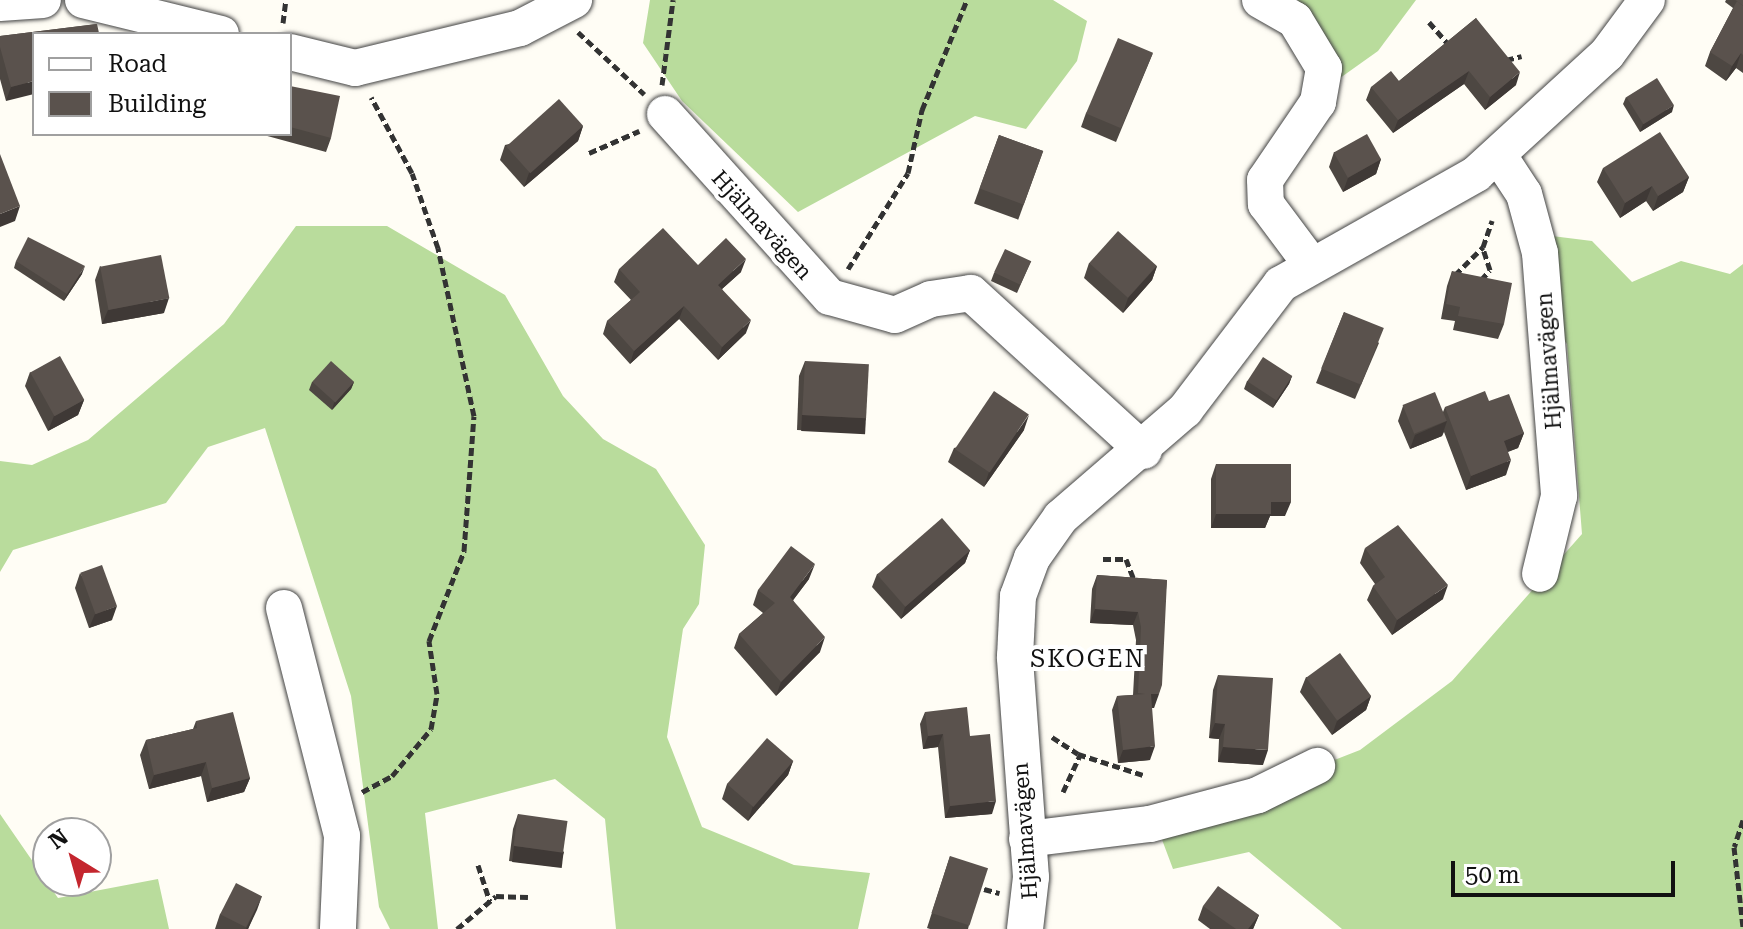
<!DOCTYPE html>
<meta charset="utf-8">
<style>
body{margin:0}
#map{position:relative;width:1743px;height:929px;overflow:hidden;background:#fffdf5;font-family:"Roboto Serif",serif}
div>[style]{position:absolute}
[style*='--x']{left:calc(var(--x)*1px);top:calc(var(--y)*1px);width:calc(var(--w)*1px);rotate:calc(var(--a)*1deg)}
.forest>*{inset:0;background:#b9dc9c}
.path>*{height:5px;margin-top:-2.5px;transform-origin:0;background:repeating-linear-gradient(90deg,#333 0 8px,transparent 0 12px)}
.roads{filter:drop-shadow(0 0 2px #444) drop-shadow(0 0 2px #444)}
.minor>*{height:36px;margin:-18px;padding:0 18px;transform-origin:18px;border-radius:18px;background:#fff}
.wall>*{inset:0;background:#4d4742;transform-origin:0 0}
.shaded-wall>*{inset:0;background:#3f3936;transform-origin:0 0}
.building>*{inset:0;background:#5a524d;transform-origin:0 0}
span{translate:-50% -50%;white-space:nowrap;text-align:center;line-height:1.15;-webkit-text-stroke:8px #fff;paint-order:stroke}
.street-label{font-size:22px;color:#111}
.neighbourhood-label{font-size:24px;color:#111;letter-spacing:2px}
.legend{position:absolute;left:32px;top:32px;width:260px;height:104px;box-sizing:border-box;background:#fff;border:2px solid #a0a0a0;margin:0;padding:10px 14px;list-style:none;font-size:24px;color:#111}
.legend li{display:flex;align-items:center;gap:16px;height:40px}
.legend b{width:40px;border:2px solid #a0a0a0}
.north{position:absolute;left:32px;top:817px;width:80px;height:80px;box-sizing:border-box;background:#fff;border:2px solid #a0a0a0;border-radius:50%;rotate:323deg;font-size:22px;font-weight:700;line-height:32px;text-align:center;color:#111}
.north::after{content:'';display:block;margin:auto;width:28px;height:36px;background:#c4262e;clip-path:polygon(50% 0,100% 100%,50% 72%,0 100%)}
.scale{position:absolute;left:1451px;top:861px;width:224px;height:36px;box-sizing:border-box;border:4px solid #111;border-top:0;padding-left:10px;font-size:24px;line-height:28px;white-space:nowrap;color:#111;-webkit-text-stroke:6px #fff;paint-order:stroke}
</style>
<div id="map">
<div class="forest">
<div style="clip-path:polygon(650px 0,1053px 0,1087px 21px,1077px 61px,1026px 129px,975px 116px,798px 212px,682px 101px,643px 43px)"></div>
<div style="clip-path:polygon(1298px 0,1416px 0,1378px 51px,1333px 83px)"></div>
<div style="clip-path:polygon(296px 226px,387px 226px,505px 295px,563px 396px,603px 439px,656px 469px,705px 545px,699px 604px,683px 629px,667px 737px,702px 827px,794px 865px,870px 873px,858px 929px,616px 929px,605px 819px,555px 779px,425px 813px,438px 929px,390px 929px,379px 907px,351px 696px,265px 428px,208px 447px,166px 503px,13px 550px,0 572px,0 461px,32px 465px,88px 440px,224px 324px)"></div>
<div style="clip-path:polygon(1552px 236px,1592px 241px,1632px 282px,1681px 261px,1730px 274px,1743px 264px,1743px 929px,1342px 929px,1249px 852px,1173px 869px,1158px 829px,1360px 750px,1452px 681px,1582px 534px,1567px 344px,1554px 324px)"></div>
<div style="clip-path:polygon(0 814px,58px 898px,158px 879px,169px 929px,0 929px)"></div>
</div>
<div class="path">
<div style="--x:1429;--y:22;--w:30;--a:49"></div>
<div style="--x:283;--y:23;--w:23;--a:-83"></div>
<div style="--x:578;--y:32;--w:91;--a:43.2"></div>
<div style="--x:1506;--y:60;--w:16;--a:-14"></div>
<div style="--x:662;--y:85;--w:86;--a:-82.6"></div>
<div style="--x:589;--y:153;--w:55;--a:-23.7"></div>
<div style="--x:848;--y:269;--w:113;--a:-58"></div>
<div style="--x:908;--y:173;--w:65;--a:-77.5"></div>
<div style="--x:922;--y:110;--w:119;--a:-67.8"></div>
<div style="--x:1455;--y:275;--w:40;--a:-45"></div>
<div style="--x:1483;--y:247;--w:28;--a:-71"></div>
<div style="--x:1481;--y:280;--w:13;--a:-48"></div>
<div style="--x:1490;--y:270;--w:23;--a:-108"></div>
<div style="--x:1103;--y:559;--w:23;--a:0"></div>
<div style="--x:1126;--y:559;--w:26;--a:69"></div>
<div style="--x:1052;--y:737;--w:31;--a:33"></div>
<div style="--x:1078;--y:754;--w:68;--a:17.9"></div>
<div style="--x:362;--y:792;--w:34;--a:-28"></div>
<div style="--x:392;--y:776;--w:61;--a:-50.3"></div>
<div style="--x:431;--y:729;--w:36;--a:-80"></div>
<div style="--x:437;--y:694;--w:54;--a:-98.6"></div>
<div style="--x:429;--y:641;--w:97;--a:-68.7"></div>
<div style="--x:464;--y:551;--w:135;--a:-85.8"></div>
<div style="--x:474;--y:416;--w:172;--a:-102.1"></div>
<div style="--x:438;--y:248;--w:79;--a:-109.1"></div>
<div style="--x:412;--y:173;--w:86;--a:-118.3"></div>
<div style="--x:1063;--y:792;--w:41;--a:-65.3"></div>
<div style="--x:1743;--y:820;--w:28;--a:108"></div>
<div style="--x:1734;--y:847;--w:81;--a:83.6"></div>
<div style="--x:478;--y:865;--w:38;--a:72"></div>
<div style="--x:984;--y:889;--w:16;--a:15"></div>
<div style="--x:457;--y:929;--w:51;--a:-40.2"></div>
<div style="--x:496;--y:896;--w:32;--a:2"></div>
</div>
<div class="roads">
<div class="minor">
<div style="--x:83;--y:0;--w:142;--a:13.8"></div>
<div style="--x:1260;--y:0;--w:40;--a:29.7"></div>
<div style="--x:1295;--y:20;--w:56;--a:58.9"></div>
<div style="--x:1324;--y:68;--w:35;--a:100"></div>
<div style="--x:1318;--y:102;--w:94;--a:124.2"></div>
<div style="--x:1265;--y:180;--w:24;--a:88"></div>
<div style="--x:1266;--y:204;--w:74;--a:53.3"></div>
<div style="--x:0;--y:3;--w:43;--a:-4"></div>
<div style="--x:290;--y:52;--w:67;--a:13.8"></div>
<div style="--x:355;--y:68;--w:170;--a:-13.6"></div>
<div style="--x:520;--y:28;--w:61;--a:-27.4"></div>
<div style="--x:665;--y:114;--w:246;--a:48"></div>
<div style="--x:830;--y:297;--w:67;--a:15.5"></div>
<div style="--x:895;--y:315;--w:39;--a:-24"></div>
<div style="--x:931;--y:299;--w:40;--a:-8.5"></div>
<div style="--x:971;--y:293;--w:234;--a:42.4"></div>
<div style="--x:1499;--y:156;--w:45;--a:56.7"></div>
<div style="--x:1524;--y:194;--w:61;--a:74.8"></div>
<div style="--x:1540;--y:253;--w:244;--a:85.5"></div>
<div style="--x:1559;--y:496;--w:80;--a:103.7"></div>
<div style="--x:284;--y:608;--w:235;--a:75.7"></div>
<div style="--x:342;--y:836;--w:93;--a:92.5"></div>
<div style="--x:1027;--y:839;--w:124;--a:-7"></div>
<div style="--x:1150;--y:824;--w:112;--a:-15"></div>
<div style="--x:1258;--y:795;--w:66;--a:-26.2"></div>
<div style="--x:1025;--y:929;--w:52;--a:-83.4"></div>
<div style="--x:1031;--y:877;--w:221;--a:-94.2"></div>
<div style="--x:1015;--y:657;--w:61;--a:-87.2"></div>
<div style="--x:1018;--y:596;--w:40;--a:-69.8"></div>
<div style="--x:1032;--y:558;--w:50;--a:-54.7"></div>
<div style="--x:1061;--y:517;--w:164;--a:-40.8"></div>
<div style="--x:1185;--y:410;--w:158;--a:-52.7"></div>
<div style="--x:1281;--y:284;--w:224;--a:-29.4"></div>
<div style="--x:1476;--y:174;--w:178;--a:-42.5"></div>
<div style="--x:1607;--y:54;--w:67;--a:-53.5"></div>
</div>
</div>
<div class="wall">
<div style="clip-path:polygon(1726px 0,1743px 0,1743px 73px,1736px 68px,1726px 81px,1705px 66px,1710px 52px,1733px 8px,1725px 2px)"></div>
<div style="clip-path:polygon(1476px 18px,1516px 85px,1485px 110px,1464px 84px,1393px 133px,1366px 100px,1371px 87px,1399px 81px)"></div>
<div style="clip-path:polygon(97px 24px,6px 101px,0 79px,0 36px)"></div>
<div style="clip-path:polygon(1153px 53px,1116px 142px,1081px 127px,1086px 113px)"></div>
<div style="clip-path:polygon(290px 86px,331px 138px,326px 152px,260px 134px,290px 134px)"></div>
<div style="clip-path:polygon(1626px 97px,1672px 112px,1640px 132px,1623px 104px)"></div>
<div style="clip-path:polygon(583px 126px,578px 141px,524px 187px,500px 160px,505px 145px)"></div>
<div style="left:999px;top:135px;width:47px;height:73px;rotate:20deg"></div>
<div style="clip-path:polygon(1334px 152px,1381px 159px,1376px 174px,1343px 192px,1329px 167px)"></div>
<div style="clip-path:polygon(1603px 168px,1689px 177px,1683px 192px,1653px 211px,1646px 201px,1620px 218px,1597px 182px)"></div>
<div style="clip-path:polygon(16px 261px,82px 274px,64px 301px,14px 268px)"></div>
<div style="clip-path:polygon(1031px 261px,1017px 293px,991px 281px,994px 273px)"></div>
<div style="clip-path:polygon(1089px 263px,1157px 266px,1152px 280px,1123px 313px,1084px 278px)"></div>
<div style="clip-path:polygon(698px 265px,741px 272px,722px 289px,746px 333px,718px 360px,679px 319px,630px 364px,603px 334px,607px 321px,631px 300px,614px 282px,619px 269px)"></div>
<div style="clip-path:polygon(100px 266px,164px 313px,102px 324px,95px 280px)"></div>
<div style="clip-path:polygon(1452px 271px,1504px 324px,1498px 339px,1453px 330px,1455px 321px,1441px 319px,1447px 286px)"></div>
<div style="clip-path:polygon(1344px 312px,1379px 343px,1355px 399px,1316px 383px)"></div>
<div style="clip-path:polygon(805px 361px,866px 418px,861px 433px,797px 430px,799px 376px)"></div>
<div style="clip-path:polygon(30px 372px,84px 400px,78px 415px,48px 431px,25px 386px)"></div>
<div style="clip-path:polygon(1292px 376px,1289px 384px,1273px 408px,1244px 389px,1247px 381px)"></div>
<div style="clip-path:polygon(312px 382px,354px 382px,351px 389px,332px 410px,309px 390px)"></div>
<div style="clip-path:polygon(1489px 401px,1524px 433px,1518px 448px,1508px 452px,1506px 475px,1466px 490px,1444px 432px,1442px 436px,1410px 449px,1398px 421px,1403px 406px,1443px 412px,1445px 407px)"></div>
<div style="clip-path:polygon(1024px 430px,984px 487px,948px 462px,954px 448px)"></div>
<div style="clip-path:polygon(1216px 464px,1285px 516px,1270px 516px,1265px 528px,1211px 528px,1211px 479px)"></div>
<div style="clip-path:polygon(1365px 548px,1443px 599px,1392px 635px,1367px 600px,1373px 586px,1375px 584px,1360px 563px)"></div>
<div style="clip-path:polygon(970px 550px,965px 563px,901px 619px,872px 587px,877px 574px)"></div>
<div style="clip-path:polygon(80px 573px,112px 620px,89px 628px,75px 588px)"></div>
<div style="clip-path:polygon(1097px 575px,1167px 580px,1154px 708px,1152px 708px,1150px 760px,1118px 763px,1112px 710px,1117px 696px,1133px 695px,1136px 640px,1133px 625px,1090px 623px,1092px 589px)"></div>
<div style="clip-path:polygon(809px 579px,793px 600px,820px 652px,776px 696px,734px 648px,739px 634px,763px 613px,753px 605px,758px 590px)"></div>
<div style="clip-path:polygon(1218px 675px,1263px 765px,1218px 762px,1219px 739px,1209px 738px,1213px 690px)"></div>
<div style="clip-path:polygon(1306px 677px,1371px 696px,1366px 710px,1332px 735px,1300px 692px)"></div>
<div style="clip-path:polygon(925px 712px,970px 736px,992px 814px,945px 818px,938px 747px,923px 749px,920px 724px)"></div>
<div style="clip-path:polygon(196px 721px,250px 778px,244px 792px,207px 802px,201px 776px,149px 789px,140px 755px,146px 740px,193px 729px)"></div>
<div style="clip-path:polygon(793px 761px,788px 775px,748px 821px,722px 799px,727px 784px)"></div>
<div style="clip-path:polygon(518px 814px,564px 852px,559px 867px,509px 861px,513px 829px)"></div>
<div style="clip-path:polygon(950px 856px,969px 925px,968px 929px,930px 929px,927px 928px)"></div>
<div style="clip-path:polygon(262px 896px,248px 929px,215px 929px,220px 914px)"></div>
<div style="clip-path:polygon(1203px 906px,1259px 915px,1253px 929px,1210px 929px,1198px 920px)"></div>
</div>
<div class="shaded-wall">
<div style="clip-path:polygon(1741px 53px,1736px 68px,1726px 81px,1732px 66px)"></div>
<div style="clip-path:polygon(1469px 71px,1464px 84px,1393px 133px,1398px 120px)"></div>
<div style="clip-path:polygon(1520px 72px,1516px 85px,1485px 110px,1490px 97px)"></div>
<div style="clip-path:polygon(34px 81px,34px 94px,6px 101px,11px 87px)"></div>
<div style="clip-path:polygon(1674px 105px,1672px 112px,1640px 132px,1643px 124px)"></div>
<div style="clip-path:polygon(583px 126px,578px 141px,524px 187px,529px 173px)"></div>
<div style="clip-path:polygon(1381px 159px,1376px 174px,1343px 192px,1348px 178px)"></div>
<div style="clip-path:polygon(1689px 177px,1683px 192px,1653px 211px,1658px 196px)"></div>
<div style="clip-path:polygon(1652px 186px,1646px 201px,1620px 218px,1625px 203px)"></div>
<div style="clip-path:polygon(20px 206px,15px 221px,0 227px,0 214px)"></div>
<div style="clip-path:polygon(746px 259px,741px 272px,713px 297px,718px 285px)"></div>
<div style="clip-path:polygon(85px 266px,82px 274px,64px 301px,67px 294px)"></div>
<div style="clip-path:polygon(1157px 266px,1152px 280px,1123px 313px,1128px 298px)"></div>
<div style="clip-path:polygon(169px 298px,164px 313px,102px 324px,108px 310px)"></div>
<div style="clip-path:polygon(684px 306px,679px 319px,630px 364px,634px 351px)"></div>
<div style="clip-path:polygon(751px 320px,746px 333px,718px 360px,722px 347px)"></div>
<div style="clip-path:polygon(1292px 376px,1289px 384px,1273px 408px,1276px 400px)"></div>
<div style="clip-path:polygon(354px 382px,351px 389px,332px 410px,334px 403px)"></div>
<div style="clip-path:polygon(84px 400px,78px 415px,48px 431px,54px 416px)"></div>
<div style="left:802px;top:415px;width:64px;height:16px;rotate:3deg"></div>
<div style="clip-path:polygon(1029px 415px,1024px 430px,984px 487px,989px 472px)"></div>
<div style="clip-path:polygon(1447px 421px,1442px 436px,1410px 449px,1415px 435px)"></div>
<div style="clip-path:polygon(1524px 433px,1518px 448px,1498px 455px,1504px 441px)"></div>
<div style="clip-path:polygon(1511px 460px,1506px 475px,1466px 490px,1471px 476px)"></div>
<div style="clip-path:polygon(1271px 502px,1291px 502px,1285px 516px,1270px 516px,1265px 528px,1211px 528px,1216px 514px)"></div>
<div style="clip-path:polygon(970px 550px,965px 563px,901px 619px,905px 607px)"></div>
<div style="clip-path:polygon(815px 564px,809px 579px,785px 611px,790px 597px)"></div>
<div style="clip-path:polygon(1448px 585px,1443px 599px,1392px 635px,1397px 620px)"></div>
<div style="clip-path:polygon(117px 606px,112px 620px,89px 628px,95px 614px)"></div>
<div style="clip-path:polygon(1095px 609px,1138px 612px,1133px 625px,1090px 623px)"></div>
<div style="clip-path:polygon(825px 637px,820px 652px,776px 696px,781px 682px)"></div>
<div style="clip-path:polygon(1151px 694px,1159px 694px,1154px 708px,1146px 708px)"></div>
<div style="clip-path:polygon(1371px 696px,1366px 710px,1332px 735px,1337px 721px)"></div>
<div style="clip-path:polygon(1215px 723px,1225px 724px,1219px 739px,1209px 738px)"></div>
<div style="clip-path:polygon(943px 734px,938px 747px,923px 749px,928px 736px)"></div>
<div style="clip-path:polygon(1155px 746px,1150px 760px,1118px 763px,1123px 750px)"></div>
<div style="clip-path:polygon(1223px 747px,1268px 750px,1263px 765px,1218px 762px)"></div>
<div style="clip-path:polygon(793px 761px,788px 775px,748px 821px,753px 806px)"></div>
<div style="clip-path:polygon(206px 762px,201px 776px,149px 789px,154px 775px)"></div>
<div style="clip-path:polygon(250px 778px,244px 792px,207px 802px,212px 788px)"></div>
<div style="clip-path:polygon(996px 801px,992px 814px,945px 818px,950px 806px)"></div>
<div style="left:514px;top:846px;width:50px;height:16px;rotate:7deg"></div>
<div style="clip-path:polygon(262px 896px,257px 910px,248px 929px,246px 929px)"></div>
<div style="clip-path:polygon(1259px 915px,1253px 929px,1248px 929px)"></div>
</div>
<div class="building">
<div style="clip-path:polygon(1735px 0,1743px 0,1743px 6px,1737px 1px)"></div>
<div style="clip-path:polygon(1737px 1px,1743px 6px,1743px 55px,1741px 53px,1732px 66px,1710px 52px)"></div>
<div style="clip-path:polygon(1476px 18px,1520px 72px,1490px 97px,1469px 71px,1398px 120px,1371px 87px,1391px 71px,1399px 81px)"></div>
<div style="clip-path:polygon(97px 24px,99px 33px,103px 34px,34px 34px,34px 81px,11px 87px,0 47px,0 36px)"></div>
<div style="left:1118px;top:38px;width:38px;height:82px;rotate:23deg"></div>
<div style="left:1657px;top:78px;width:32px;height:36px;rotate:58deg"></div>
<div style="clip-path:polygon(290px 86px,340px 96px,331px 138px,290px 127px)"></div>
<div style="left:559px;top:99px;width:36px;height:71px;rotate:48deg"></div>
<div style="clip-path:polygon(1660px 132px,1689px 177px,1658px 196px,1652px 186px,1625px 203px,1603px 168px)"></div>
<div style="left:1367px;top:134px;width:29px;height:38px;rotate:61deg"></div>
<div style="left:999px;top:135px;width:47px;height:57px;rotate:20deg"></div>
<div style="clip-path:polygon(0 154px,20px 206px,0 214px)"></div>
<div style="clip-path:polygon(663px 228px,698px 265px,726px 238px,746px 259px,718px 285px,751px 320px,722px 347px,684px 306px,634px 351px,607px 321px,640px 292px,619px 269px)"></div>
<div style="left:1118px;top:231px;width:52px;height:43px;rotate:42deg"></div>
<div style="clip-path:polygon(28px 237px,85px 266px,67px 294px,16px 261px)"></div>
<div style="left:1005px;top:249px;width:29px;height:26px;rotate:25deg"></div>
<div style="left:161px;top:255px;width:44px;height:62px;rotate:79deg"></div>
<div style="clip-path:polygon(1452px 271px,1512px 283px,1504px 324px,1458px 316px,1460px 307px,1446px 304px)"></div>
<div style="left:1344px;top:312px;width:43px;height:61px;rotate:22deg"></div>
<div style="left:60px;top:356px;width:50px;height:34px;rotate:61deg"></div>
<div style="left:1263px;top:357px;width:35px;height:29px;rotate:33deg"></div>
<div style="left:331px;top:361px;width:31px;height:28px;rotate:42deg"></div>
<div style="left:805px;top:361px;width:64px;height:54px;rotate:3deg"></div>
<div style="left:994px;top:391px;width:42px;height:70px;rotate:34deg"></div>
<div style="clip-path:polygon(1485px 391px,1489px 401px,1509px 394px,1524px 433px,1504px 441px,1511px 460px,1471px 476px,1445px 407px)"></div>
<div style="left:1435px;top:392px;width:31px;height:35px;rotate:68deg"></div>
<div style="clip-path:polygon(1216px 464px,1291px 464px,1291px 502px,1271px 502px,1271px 514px,1216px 514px)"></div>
<div style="left:942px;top:518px;width:43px;height:86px;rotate:49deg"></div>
<div style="clip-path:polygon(1398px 525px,1448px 585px,1397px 620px,1373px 586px,1385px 577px,1365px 548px)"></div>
<div style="clip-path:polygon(791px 546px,815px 564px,790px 597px,825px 637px,781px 682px,739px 634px,775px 603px,758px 590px)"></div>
<div style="left:102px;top:565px;width:44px;height:23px;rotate:70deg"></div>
<div style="clip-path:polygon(1097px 575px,1167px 580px,1162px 685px,1159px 694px,1151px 694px,1155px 746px,1123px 750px,1117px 696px,1145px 694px,1138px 693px,1141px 627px,1138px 612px,1095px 609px)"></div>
<div style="left:1340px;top:653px;width:53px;height:42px;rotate:54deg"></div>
<div style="clip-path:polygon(1218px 675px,1273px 678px,1268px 750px,1223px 747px,1225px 724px,1215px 723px)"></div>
<div style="clip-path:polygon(967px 707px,970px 736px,990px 734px,996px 801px,950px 806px,943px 734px,928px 736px,925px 712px)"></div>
<div style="clip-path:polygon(233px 712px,250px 778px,212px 788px,206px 762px,154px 775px,146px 740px,197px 728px,196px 721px)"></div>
<div style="left:767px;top:738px;width:35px;height:61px;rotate:41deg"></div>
<div style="left:518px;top:814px;width:50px;height:32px;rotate:8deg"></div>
<div style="left:950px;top:856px;width:40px;height:60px;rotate:18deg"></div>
<div style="left:236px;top:883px;width:29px;height:35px;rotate:27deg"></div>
<div style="clip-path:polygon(1218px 886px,1259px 915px,1248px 929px,1236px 929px,1203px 906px)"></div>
</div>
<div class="street-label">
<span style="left:762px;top:225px;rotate:48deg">Hjälmavägen</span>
<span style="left:1549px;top:361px;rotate:-94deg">Hjälmavägen</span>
<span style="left:1025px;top:831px;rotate:-94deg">Hjälmavägen</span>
</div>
<div class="neighbourhood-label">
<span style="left:1088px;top:660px">SKOGEN</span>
</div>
<ul class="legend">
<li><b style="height:10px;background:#fff"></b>Road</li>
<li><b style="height:22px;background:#5a524d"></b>Building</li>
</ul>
<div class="north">N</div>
<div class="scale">50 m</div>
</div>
